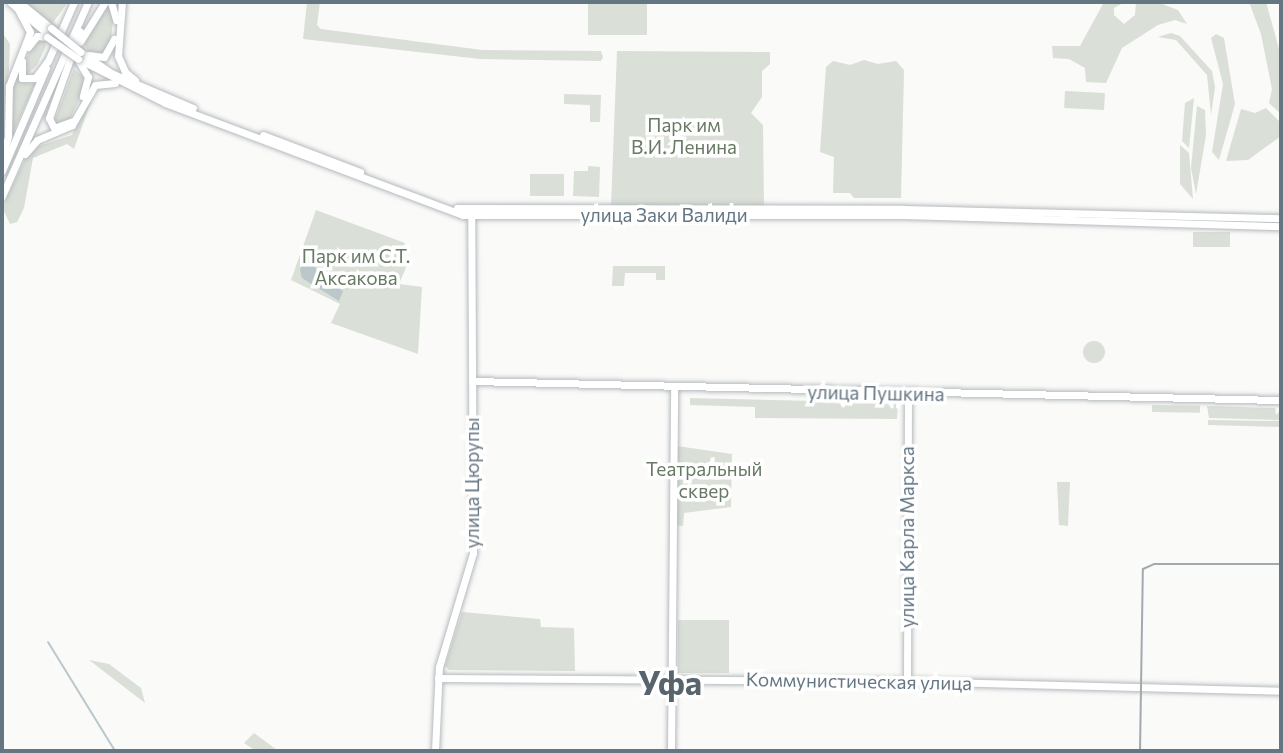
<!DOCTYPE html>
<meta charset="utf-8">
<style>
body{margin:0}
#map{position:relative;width:1283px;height:753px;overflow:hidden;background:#fafaf8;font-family:Commissioner,sans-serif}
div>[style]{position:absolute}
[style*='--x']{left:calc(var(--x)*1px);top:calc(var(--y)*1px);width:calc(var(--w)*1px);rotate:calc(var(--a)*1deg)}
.green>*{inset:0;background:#dadfd7;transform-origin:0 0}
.round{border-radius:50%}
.water>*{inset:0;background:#bbc7cb}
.stream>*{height:2px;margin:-1px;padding:0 1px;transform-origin:1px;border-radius:1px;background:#bbc7cb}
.roads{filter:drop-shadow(0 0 2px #b5babe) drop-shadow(0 0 2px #b5babe)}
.major>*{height:7px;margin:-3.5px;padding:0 3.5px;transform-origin:3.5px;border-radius:3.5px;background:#fff}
.tram>*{height:2px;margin:-1px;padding:0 1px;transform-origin:1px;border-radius:1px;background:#a2aab0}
.bridges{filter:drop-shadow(0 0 2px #b5babe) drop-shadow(0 0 2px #b5babe)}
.major-bridge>*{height:7px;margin:-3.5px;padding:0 3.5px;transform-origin:3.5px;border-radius:3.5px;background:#fff}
span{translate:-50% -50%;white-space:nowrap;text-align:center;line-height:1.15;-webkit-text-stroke:7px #fff;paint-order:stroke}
.park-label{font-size:19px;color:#687a64}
.street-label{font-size:19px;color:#657683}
.town-label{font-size:33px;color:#57646e;font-weight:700}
.frame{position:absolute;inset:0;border:4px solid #657683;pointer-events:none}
</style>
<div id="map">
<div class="green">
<div style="clip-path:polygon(25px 2px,68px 2px,52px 24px)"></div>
<div style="clip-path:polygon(307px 2px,320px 2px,317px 25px,321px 29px,482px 50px,601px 51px,603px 57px,601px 61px,480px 59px,303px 39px)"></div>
<div style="left:588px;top:2px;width:59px;height:33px"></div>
<div style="clip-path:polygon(1104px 2px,1125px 2px,1114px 8px,1114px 15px,1124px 24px,1135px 15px,1136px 2px,1157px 2px,1178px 10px,1187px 24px,1175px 20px,1158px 25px,1122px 48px,1106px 83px,1086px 82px,1085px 68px,1069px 59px,1053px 58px,1052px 46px,1080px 46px)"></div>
<div style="clip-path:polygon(1249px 2px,1266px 2px,1281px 56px,1281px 114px,1269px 103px,1272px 89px,1261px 34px)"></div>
<div style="clip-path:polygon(108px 3px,113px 20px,111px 41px,103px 55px,89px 52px,83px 42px)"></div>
<div style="clip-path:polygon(2px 32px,10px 44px,6px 140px,2px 141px)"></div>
<div style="clip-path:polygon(1171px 33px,1180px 36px,1212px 71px,1215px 87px,1211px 115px,1207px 75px,1176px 40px,1158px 37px)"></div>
<div style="clip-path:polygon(1216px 34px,1224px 38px,1235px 104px,1219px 160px,1212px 152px,1223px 84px,1211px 38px)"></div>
<div style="clip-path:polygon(43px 39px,46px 46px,37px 65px,26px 76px,24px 65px,33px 43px)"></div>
<div style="clip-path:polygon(617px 51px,770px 52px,770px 64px,762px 71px,762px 97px,751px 113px,763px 125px,764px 209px,611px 206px)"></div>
<div style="clip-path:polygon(864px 60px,878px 64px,896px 61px,904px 70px,901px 198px,854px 198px,850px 193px,833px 193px,834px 157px,820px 152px,826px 67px,833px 61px,850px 65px)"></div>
<div style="clip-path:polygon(74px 69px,85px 78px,82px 94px,70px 119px,64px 125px,53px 124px)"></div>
<div style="clip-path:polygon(16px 74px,22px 83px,35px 84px,11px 137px,10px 93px)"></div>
<div style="clip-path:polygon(101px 84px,95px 90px,74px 149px,67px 144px,33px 158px,24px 208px,17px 222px,10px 224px,2px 207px,30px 149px,72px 135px,91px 91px)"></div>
<div style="left:1065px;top:91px;width:40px;height:17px;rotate:3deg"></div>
<div style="clip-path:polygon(564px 94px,601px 95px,600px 122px,590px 122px,590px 105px,564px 104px)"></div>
<div style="clip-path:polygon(1194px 98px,1189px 148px,1182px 141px,1185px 103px)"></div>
<div style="clip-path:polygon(1197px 106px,1205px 110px,1206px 135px,1196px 194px,1191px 168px)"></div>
<div style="clip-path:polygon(1266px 108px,1281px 123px,1281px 136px,1248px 160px,1226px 161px,1241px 109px,1255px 113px)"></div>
<div style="clip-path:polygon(1180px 145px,1189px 153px,1193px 199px,1180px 184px)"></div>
<div style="clip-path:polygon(588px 166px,600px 167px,599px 197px,573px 196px,574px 171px,588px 171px)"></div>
<div style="left:530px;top:174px;width:34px;height:22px"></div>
<div style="clip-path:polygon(316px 210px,405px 243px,397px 259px,407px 265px,399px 284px,422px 287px,418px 354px,331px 323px,340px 304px,291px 280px)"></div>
<div style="left:1193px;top:232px;width:37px;height:15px"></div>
<div style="clip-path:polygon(613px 266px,665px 266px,665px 280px,656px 280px,656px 273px,625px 273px,624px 286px,612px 286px)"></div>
<div class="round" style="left:1083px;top:341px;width:22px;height:22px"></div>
<div style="clip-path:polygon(690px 398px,898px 403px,897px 419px,755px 418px,755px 407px,690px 405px)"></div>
<div style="left:1152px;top:405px;width:48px;height:7px;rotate:1deg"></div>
<div style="clip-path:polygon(1207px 406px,1275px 408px,1276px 415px,1281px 410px,1281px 420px,1209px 418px)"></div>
<div style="clip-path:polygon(1208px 420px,1281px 421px,1281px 427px,1208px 425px)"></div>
<div style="clip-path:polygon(677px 446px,732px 454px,731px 507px,684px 513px,683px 526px,675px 525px)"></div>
<div style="clip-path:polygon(1057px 482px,1070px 482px,1068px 526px,1059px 525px)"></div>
<div style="clip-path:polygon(462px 612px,540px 619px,541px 627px,574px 628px,575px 671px,449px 670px,445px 666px)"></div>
<div style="left:678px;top:620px;width:51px;height:53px"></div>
<div style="clip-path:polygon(89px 660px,109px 664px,141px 688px,145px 703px)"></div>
<div style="clip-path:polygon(254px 733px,277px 750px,277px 751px,256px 751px,244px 743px)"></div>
</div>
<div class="water">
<div style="clip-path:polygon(309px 255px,319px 275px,343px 291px,339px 301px,302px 278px,300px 269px)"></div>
</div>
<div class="stream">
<div style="--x:48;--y:642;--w:128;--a:58.4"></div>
</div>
<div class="roads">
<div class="major">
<div style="--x:10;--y:2;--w:50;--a:40.1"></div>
<div style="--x:19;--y:2;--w:41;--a:39.1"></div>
<div style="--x:111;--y:2;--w:19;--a:74"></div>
<div style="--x:122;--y:2;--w:54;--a:94.2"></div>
<div style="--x:118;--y:56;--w:17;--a:66"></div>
<div style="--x:125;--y:72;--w:13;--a:39"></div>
<div style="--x:80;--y:42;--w:47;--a:-58"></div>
<div style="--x:28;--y:47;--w:14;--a:-51"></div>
<div style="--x:37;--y:36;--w:10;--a:6"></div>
<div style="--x:81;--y:52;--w:37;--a:35"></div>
<div style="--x:111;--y:73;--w:89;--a:23.1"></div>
<div style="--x:89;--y:55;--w:15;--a:8"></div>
<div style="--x:104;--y:57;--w:21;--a:-61"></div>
<div style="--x:78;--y:59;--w:97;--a:26.8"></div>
<div style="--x:165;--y:103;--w:318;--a:20.6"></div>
<div style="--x:463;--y:215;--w:440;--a:0"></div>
<div style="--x:903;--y:215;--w:378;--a:1.7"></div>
<div style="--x:22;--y:61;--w:17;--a:90"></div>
<div style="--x:22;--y:78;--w:13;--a:0"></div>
<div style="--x:35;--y:78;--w:21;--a:-53"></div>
<div style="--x:48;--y:61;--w:64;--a:-66.2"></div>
<div style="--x:79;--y:62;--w:17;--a:59"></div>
<div style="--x:88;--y:77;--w:20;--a:105"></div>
<div style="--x:73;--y:121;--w:20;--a:160"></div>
<div style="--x:54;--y:128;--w:11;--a:-117"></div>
<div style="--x:49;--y:118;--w:92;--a:-70.4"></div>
<div style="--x:263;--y:135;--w:104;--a:20.9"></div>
<div style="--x:25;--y:154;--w:18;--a:-49"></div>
<div style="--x:37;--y:140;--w:38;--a:-23"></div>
<div style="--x:72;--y:125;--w:46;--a:-60.1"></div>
<div style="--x:95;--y:85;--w:20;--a:-6"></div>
<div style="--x:2;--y:159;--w:24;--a:-75"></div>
<div style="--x:8;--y:136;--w:50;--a:-88.9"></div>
<div style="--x:9;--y:86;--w:58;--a:-68.7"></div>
<div style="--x:30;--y:32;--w:27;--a:-118"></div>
<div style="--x:2;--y:171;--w:112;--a:-66.9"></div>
<div style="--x:2;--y:196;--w:212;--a:-66.1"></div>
<div style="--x:457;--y:208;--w:446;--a:0.1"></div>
<div style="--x:903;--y:209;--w:378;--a:1.4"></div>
<div style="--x:472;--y:381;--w:809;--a:1.35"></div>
<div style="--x:438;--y:678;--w:469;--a:0.4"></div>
<div style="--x:907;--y:681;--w:374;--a:1.5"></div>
<div style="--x:907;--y:681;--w:287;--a:-89.8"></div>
<div style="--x:435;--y:751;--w:84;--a:-87.3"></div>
<div style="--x:439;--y:667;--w:119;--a:-73.4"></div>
<div style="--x:473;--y:553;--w:342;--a:-90.3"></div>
<div style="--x:671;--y:751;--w:363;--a:-89.5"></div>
</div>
</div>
<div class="tram">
<div style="--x:1140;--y:751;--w:182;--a:-89.1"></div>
<div style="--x:1143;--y:569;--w:12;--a:-24"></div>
<div style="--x:1154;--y:564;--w:127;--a:0"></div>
</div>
<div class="bridges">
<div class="major-bridge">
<div style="--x:51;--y:28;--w:38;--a:39"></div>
<div style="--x:47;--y:37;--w:38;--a:35"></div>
</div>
</div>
<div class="park-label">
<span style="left:684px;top:136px">Парк им<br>В.И. Ленина</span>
<span style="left:356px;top:267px">Парк им С.Т.<br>Аксакова</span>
<span style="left:704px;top:480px">Театральный<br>сквер</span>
</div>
<div class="street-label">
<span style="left:664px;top:215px">улица Заки Валиди</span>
<span style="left:876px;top:393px;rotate:1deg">улица Пушкина</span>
<span style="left:472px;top:483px;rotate:-90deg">улица Цюрупы</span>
<span style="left:907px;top:537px;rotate:-90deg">улица Карла Маркса</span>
<span style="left:859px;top:681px;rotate:1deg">Коммунистическая улица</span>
</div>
<div class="town-label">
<span style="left:670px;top:682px">Уфа</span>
</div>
<div class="frame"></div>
</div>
